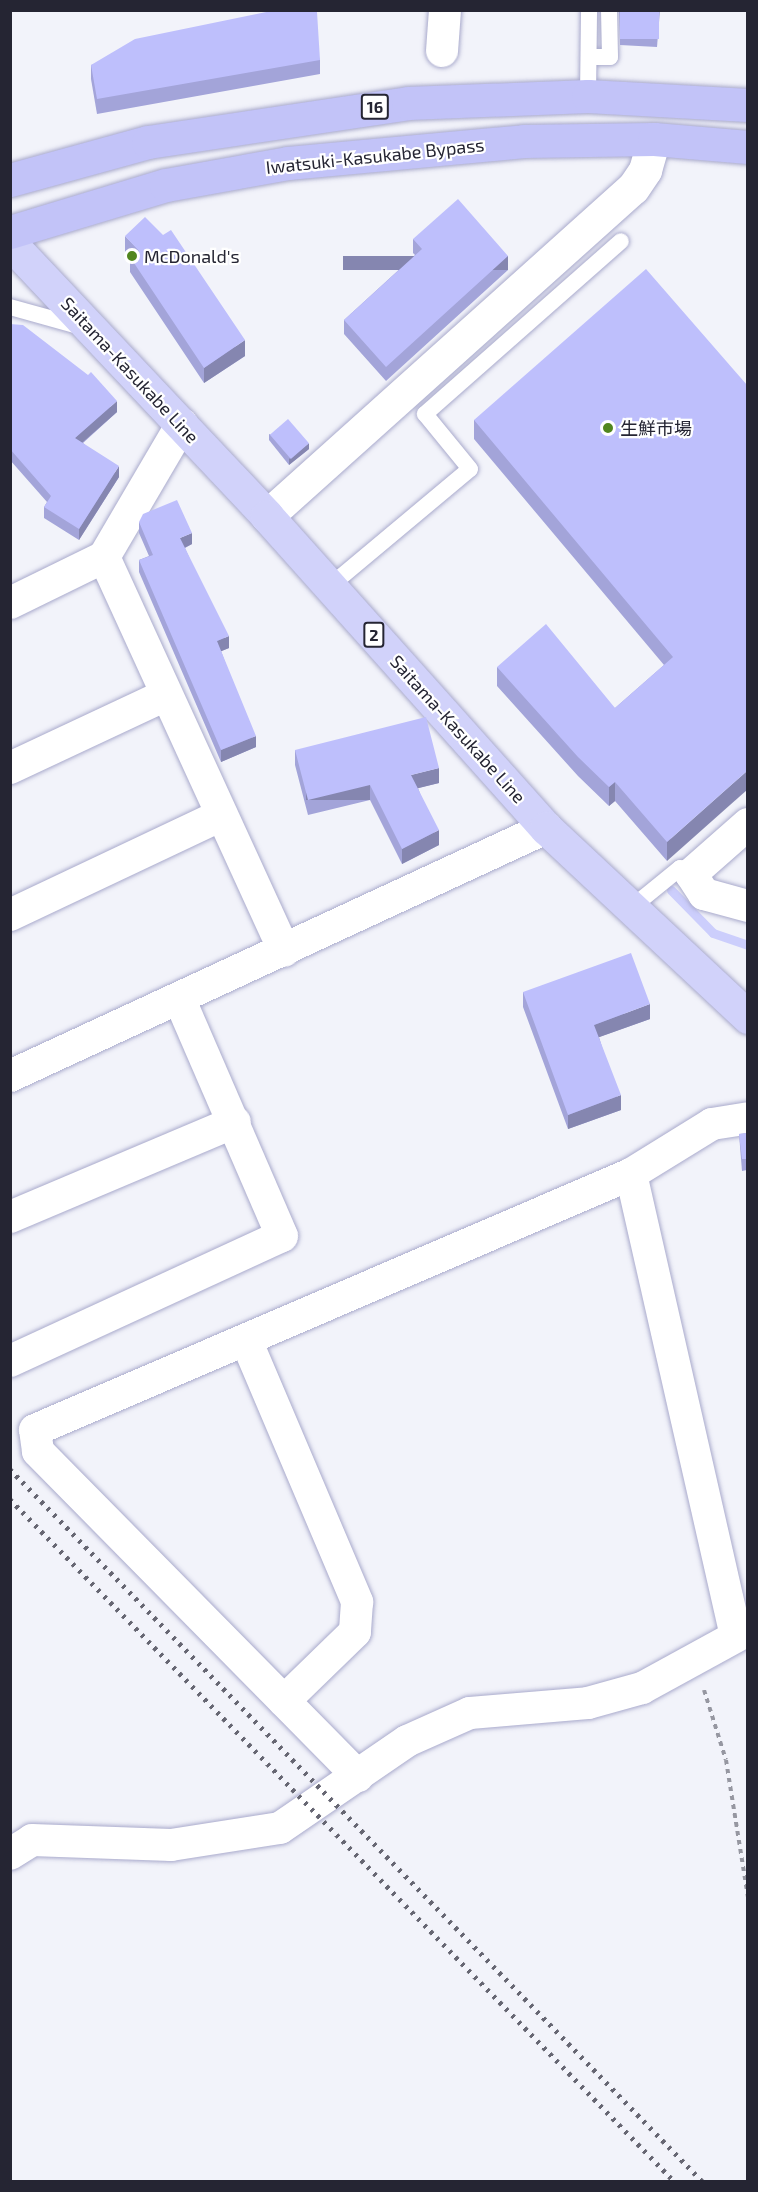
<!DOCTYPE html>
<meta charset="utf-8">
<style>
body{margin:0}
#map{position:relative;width:758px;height:2192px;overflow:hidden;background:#f2f3fa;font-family:"Exo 2","Noto Sans JP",sans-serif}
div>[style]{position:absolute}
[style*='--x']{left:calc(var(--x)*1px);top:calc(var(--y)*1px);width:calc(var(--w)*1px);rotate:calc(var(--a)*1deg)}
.stream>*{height:9px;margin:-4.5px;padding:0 4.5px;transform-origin:4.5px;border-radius:4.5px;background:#cccefc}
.path>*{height:4px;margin-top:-2px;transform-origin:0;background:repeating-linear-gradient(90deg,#9697a1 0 4.5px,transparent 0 9px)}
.roads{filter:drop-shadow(0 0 2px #a9aacc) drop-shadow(0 0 2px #a9aacc)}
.service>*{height:16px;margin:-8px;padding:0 8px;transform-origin:8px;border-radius:8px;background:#fff}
.minor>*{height:32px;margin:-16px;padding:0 16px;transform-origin:16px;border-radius:16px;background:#fff}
.tertiary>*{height:33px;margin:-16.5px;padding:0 16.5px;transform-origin:16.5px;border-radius:16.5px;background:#fff}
.primary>*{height:33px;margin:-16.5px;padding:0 16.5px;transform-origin:16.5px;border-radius:16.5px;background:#d1d2fa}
.trunk>*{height:33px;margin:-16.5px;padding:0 16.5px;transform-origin:16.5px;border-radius:16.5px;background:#c2c3f8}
.rail>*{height:4.5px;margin-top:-2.25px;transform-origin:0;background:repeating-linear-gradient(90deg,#666672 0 3px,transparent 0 9px)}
.wall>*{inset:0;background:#a3a4d9}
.shaded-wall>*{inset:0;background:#8586b0;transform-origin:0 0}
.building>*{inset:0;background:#bebffc;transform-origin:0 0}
.dots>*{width:16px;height:16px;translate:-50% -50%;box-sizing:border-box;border:3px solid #fff;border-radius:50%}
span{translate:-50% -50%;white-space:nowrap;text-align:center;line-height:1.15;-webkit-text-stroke:4.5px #fff;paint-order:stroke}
.shield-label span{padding:2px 4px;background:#fff;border:2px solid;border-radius:4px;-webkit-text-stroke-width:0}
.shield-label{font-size:16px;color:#252533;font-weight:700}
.street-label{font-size:18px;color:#252533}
.poi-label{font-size:18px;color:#252533}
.left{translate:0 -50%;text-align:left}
.frame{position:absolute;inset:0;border:12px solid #252533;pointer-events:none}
</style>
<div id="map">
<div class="stream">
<div style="--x:671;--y:890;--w:60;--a:45.7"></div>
<div style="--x:713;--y:933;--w:37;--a:19"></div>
</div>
<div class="path">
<div style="--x:704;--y:1690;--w:73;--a:72.6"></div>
<div style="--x:726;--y:1760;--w:139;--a:80.9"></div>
</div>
<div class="roads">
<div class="service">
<div style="--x:589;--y:57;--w:21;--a:0"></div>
<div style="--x:610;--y:57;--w:47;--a:-91.2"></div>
<div style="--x:588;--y:96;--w:86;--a:-89.3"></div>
<div style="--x:10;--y:307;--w:75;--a:15.5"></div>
<div style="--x:330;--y:586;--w:182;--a:-39.9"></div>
<div style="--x:470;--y:469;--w:71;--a:-129.3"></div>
<div style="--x:425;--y:414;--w:261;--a:-41.4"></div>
<div style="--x:631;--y:908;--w:63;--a:-39.2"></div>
<div style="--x:680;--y:868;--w:13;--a:29"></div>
</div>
<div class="minor">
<div style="--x:442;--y:51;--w:41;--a:-85.8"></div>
<div style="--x:104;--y:557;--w:433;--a:65.4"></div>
<div style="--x:10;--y:603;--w:105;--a:-26.1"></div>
<div style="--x:104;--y:557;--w:154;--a:-59.6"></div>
<div style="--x:10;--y:768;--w:172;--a:-25.1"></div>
<div style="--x:748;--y:824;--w:76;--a:138.7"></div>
<div style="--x:691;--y:874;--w:24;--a:57"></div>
<div style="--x:704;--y:894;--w:46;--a:15.3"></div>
<div style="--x:10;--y:915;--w:234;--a:-25.3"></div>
<div style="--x:10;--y:1076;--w:591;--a:-24.83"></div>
<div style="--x:631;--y:1174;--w:471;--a:77.2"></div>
<div style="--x:10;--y:1217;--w:244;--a:-22.9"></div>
<div style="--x:246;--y:1340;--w:285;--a:67"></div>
<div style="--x:357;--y:1602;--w:30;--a:94"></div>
<div style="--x:355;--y:1632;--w:99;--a:135.8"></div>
<div style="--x:10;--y:1361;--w:299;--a:-24.7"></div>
<div style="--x:282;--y:1236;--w:257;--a:-113.4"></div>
<div style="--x:358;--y:1776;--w:456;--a:-134.6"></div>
<div style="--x:38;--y:1451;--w:21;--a:-98"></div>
<div style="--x:35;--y:1430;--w:649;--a:-23.24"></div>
<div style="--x:631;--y:1174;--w:95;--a:-31.7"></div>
<div style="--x:712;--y:1124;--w:36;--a:-9"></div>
<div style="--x:10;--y:1854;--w:26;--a:-32"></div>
<div style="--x:32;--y:1840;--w:139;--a:2.1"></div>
<div style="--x:171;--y:1845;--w:110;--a:-8.9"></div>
<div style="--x:280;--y:1828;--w:154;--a:-34.4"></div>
<div style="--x:407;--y:1741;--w:69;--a:-24"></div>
<div style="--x:470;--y:1713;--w:118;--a:-4.8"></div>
<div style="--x:588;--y:1703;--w:56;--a:-15.5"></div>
<div style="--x:642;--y:1688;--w:121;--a:-28.7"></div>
</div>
<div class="tertiary">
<div style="--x:267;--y:516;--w:491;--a:-41.9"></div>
<div style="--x:633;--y:188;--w:22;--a:-56"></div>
<div style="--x:645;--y:170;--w:32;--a:-74"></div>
</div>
<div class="primary">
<div style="--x:10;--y:243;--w:375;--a:46.7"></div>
<div style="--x:267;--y:516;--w:419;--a:48.2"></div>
<div style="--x:546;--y:828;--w:277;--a:43.1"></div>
</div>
<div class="trunk">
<div style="--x:10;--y:180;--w:143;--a:-15.4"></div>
<div style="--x:148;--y:142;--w:263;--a:-8.5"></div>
<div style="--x:408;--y:103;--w:180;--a:-2.2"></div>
<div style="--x:588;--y:96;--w:160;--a:3.2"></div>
<div style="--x:10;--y:232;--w:163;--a:-16.8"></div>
<div style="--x:166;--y:185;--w:124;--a:-10.2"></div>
<div style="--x:288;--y:163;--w:237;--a:-5.3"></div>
<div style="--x:524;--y:141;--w:130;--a:-0.9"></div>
<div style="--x:654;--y:139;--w:94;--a:4.9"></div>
</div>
</div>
<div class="rail">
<div style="--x:10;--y:1469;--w:994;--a:45.81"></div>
<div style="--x:10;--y:1499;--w:953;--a:45.77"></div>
</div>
<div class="wall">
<div style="clip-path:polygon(619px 10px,660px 10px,657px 47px,620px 45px)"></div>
<div style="clip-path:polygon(303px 12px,320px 60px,320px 74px,97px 114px,91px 79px,91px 65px)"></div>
<div style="clip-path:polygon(125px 236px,245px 356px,204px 383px,130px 272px,130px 257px,125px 251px)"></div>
<div style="clip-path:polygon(413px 239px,508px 270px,386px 381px,344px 334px,344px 320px,415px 255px,413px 253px)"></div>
<div style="clip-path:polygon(10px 324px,117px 412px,83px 443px,119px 477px,79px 540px,44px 518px,44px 507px,47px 502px,10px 460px)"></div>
<div style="clip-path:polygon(747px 385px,667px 861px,615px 801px,609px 806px,578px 776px,497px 686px,497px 667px,615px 708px,664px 665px,474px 439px,474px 420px)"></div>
<div style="clip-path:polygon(269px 434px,309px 449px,289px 465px,269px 440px)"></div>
<div style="clip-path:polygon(139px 522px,192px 544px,185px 548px,229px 648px,221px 651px,256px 747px,221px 762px,139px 572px,139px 560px,149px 556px,139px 533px)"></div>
<div style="clip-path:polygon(295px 750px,439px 783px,418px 788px,439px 845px,402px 864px,370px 800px,308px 815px,295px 765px)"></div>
<div style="clip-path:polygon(523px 992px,650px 1019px,599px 1037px,621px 1110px,568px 1129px,523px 1007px)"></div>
<div style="clip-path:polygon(747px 1133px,747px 1170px,742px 1171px,739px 1134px)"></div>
</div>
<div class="shaded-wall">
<div style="left:508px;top:256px;width:14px;height:165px;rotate:90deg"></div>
<div style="clip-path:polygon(245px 340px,245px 356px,204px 383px,204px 368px)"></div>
<div style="clip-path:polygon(117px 401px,117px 412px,75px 449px,75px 438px)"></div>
<div style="clip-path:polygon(309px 443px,309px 449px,289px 465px,289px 459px)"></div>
<div style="clip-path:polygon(119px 466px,119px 477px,79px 540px,79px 529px)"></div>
<div style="clip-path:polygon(192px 533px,192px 544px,180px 550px,180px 538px)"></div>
<div style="clip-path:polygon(229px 636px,229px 648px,217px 653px,217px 641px)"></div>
<div style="clip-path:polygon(256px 736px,256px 747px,221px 762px,221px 750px)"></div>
<div style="clip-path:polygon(439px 768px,439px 783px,411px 790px,411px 775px)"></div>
<div style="clip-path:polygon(747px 771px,747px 790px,667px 861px,667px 842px)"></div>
<div style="clip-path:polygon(615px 782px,615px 801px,609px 806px,609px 787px)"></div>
<div style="left:370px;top:785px;width:15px;height:64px;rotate:90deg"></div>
<div style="clip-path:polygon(439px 830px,439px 845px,402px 864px,402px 849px)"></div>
<div style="clip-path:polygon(650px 1004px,650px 1019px,594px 1039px,594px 1025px)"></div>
<div style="clip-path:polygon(621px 1095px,621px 1110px,568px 1129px,568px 1115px)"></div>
</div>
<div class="building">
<div style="clip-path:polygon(276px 10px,303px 10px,303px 12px,317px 12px,320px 60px,97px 99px,91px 65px,135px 39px)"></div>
<div style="left:620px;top:10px;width:39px;height:29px"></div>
<div style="clip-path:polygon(458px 199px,508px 256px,386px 367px,344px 320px,422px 249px,413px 239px)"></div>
<div style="clip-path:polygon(145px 217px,163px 235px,171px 230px,245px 340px,204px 368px,130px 257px,139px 251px,125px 236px)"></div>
<div style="clip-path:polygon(646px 269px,747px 385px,747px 771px,667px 842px,615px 782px,609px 787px,578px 757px,497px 667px,546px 624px,615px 708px,673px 657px,474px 420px)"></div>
<div style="clip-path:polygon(10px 324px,23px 325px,88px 375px,91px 372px,117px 401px,75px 438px,119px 466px,79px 529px,44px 507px,51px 496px,10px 449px)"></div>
<div style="left:288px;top:419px;width:32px;height:24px;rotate:49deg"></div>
<div style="clip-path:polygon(177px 500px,192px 533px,180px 538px,229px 636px,217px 641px,256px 736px,221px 750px,139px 560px,153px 555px,139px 522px,143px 514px)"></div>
<div style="clip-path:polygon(426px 717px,439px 768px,411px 775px,439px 830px,402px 849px,370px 785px,308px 800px,295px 750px)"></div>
<div style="clip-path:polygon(631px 953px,650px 1004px,594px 1025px,621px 1095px,568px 1115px,523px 992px)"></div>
<div style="clip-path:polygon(747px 1133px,747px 1159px,742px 1159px,739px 1134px)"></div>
</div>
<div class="dots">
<div style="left:132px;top:256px;background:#51861e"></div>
<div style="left:608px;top:428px;background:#51861e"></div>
</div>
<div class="shield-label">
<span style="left:375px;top:107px">16</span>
<span style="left:374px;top:635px">2</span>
</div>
<div class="street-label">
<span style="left:375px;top:156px;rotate:-6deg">Iwatsuki-Kasukabe Bypass</span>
<span style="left:130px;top:370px;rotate:47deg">Saitama-Kasukabe Line</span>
<span style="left:458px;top:729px;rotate:48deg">Saitama-Kasukabe Line</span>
</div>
<div class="poi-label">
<span class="left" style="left:144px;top:256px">McDonald's</span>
<span class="left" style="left:620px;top:428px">生鮮市場</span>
</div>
<div class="frame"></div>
</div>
